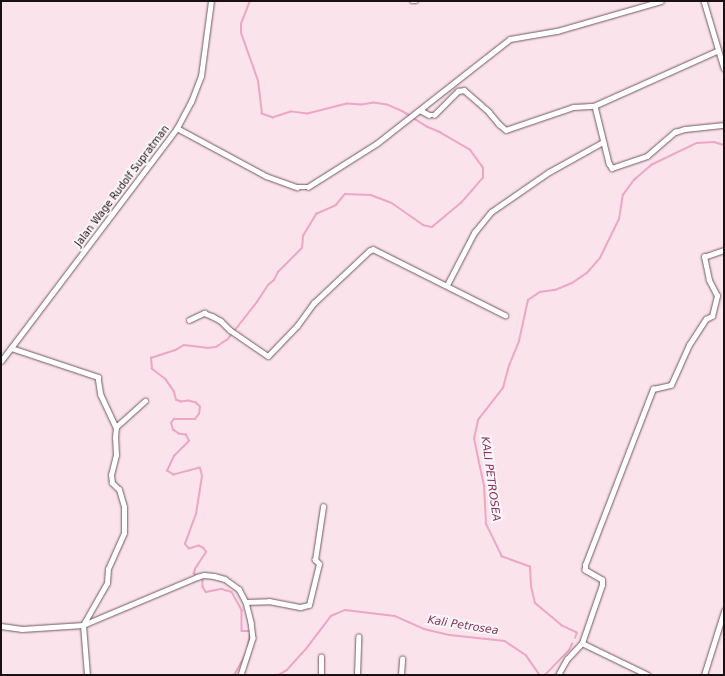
<!DOCTYPE html>
<style>
body{margin:0}
#map{position:relative;width:725px;height:676px;overflow:hidden;background:#fbe3ec;font-family:"DejaVu Sans",sans-serif}
div>[style]{position:absolute}
[style*='--x']{left:calc(var(--x)*1px);top:calc(var(--y)*1px);width:calc(var(--w)*1px);rotate:calc(var(--a)*1deg)}
.stream>*{height:1.5px;margin:-0.75px;padding:0 0.75px;transform-origin:0.75px;border-radius:0.75px;background:#eda6c4}
.roads{filter:drop-shadow(0 0 1px #715862) drop-shadow(0 0 1px #715862)}
.minor>*{height:4.5px;margin:-2.25px;padding:0 2.25px;transform-origin:2.25px;border-radius:2.25px;background:#fff}
span{translate:-50% -50%;white-space:nowrap;text-align:center;line-height:1.15;-webkit-text-stroke:4px #fcf6f8;paint-order:stroke}
.street-label{font-size:10px;color:#1a1014}
.water-label{font-size:11px;color:#833159;font-style:italic}
.frame{position:absolute;inset:0;border:2px solid #1a1014;pointer-events:none}
</style>
<div id="map">
<div class="stream">
<div style="--x:197;--y:576;--w:4;--a:-146"></div>
<div style="--x:194;--y:574;--w:5;--a:-79"></div>
<div style="--x:195;--y:569;--w:20;--a:-57"></div>
<div style="--x:206;--y:552;--w:5;--a:-127"></div>
<div style="--x:203;--y:548;--w:4;--a:-153"></div>
<div style="--x:199;--y:546;--w:10;--a:163"></div>
<div style="--x:189;--y:549;--w:6;--a:-129"></div>
<div style="--x:185;--y:544;--w:32;--a:-70"></div>
<div style="--x:196;--y:514;--w:38;--a:-81"></div>
<div style="--x:202;--y:476;--w:8;--a:-104"></div>
<div style="--x:200;--y:468;--w:27;--a:165"></div>
<div style="--x:174;--y:475;--w:8;--a:-150"></div>
<div style="--x:167;--y:471;--w:17;--a:-65"></div>
<div style="--x:174;--y:456;--w:21;--a:-45"></div>
<div style="--x:189;--y:441;--w:7;--a:-117"></div>
<div style="--x:186;--y:435;--w:7;--a:-172"></div>
<div style="--x:179;--y:434;--w:7;--a:-146"></div>
<div style="--x:173;--y:430;--w:7;--a:-106"></div>
<div style="--x:171;--y:423;--w:5;--a:-53"></div>
<div style="--x:174;--y:419;--w:21;--a:0"></div>
<div style="--x:195;--y:419;--w:6;--a:-51"></div>
<div style="--x:199;--y:414;--w:7;--a:-82"></div>
<div style="--x:200;--y:407;--w:6;--a:-135"></div>
<div style="--x:196;--y:403;--w:7;--a:-164"></div>
<div style="--x:189;--y:401;--w:8;--a:173"></div>
<div style="--x:181;--y:402;--w:5;--a:-158"></div>
<div style="--x:176;--y:400;--w:8;--a:-104"></div>
<div style="--x:174;--y:392;--w:14;--a:-124"></div>
<div style="--x:166;--y:380;--w:18;--a:-142"></div>
<div style="--x:152;--y:369;--w:11;--a:-95"></div>
<div style="--x:151;--y:358;--w:26;--a:-18"></div>
<div style="--x:176;--y:350;--w:9;--a:-32"></div>
<div style="--x:184;--y:345;--w:23;--a:7"></div>
<div style="--x:207;--y:348;--w:9;--a:-6"></div>
<div style="--x:216;--y:347;--w:14;--a:-34"></div>
<div style="--x:228;--y:339;--w:47;--a:-51.9"></div>
<div style="--x:257;--y:302;--w:20;--a:-57"></div>
<div style="--x:268;--y:285;--w:8;--a:-40"></div>
<div style="--x:274;--y:280;--w:9;--a:-63"></div>
<div style="--x:278;--y:272;--w:34;--a:-45"></div>
<div style="--x:302;--y:248;--w:12;--a:-85"></div>
<div style="--x:303;--y:236;--w:26;--a:-59"></div>
<div style="--x:316;--y:214;--w:22;--a:-24"></div>
<div style="--x:336;--y:205;--w:14;--a:-51"></div>
<div style="--x:345;--y:194;--w:26;--a:2"></div>
<div style="--x:371;--y:195;--w:22;--a:21"></div>
<div style="--x:392;--y:203;--w:38;--a:35"></div>
<div style="--x:423;--y:225;--w:9;--a:13"></div>
<div style="--x:432;--y:227;--w:38;--a:-40"></div>
<div style="--x:461;--y:203;--w:33;--a:-49"></div>
<div style="--x:483;--y:178;--w:10;--a:-90"></div>
<div style="--x:483;--y:168;--w:22;--a:-126"></div>
<div style="--x:470;--y:150;--w:34;--a:-150"></div>
<div style="--x:441;--y:133;--w:15;--a:-157"></div>
<div style="--x:427;--y:127;--w:28;--a:-148"></div>
<div style="--x:403;--y:112;--w:17;--a:-156"></div>
<div style="--x:387;--y:105;--w:13;--a:-171"></div>
<div style="--x:374;--y:103;--w:12;--a:171"></div>
<div style="--x:362;--y:105;--w:15;--a:-176"></div>
<div style="--x:347;--y:104;--w:40;--a:165.6"></div>
<div style="--x:308;--y:114;--w:17;--a:-173"></div>
<div style="--x:291;--y:112;--w:19;--a:162"></div>
<div style="--x:273;--y:118;--w:12;--a:-160"></div>
<div style="--x:262;--y:114;--w:33;--a:-97"></div>
<div style="--x:258;--y:81;--w:51;--a:-109.5"></div>
<div style="--x:241;--y:33;--w:9;--a:-90"></div>
<div style="--x:241;--y:24;--w:25;--a:-69"></div>
<div style="--x:201;--y:578;--w:2;--a:27"></div>
<div style="--x:203;--y:579;--w:8;--a:90"></div>
<div style="--x:203;--y:587;--w:6;--a:59"></div>
<div style="--x:206;--y:592;--w:16;--a:-11"></div>
<div style="--x:222;--y:589;--w:10;--a:17"></div>
<div style="--x:232;--y:592;--w:21;--a:61"></div>
<div style="--x:242;--y:610;--w:21;--a:90"></div>
<div style="--x:242;--y:631;--w:8;--a:0"></div>
<div style="--x:575;--y:638;--w:5;--a:-68"></div>
<div style="--x:577;--y:633;--w:17;--a:-155"></div>
<div style="--x:562;--y:626;--w:35;--a:-140"></div>
<div style="--x:535;--y:603;--w:16;--a:-104"></div>
<div style="--x:531;--y:587;--w:20;--a:-93"></div>
<div style="--x:530;--y:567;--w:30;--a:-160"></div>
<div style="--x:502;--y:557;--w:37;--a:-116"></div>
<div style="--x:486;--y:524;--w:38;--a:-93"></div>
<div style="--x:484;--y:486;--w:48;--a:-102"></div>
<div style="--x:474;--y:439;--w:19;--a:-78"></div>
<div style="--x:478;--y:420;--w:41;--a:-52"></div>
<div style="--x:503;--y:388;--w:23;--a:-75"></div>
<div style="--x:509;--y:366;--w:27;--a:-68"></div>
<div style="--x:519;--y:341;--w:42;--a:-77.6"></div>
<div style="--x:528;--y:300;--w:14;--a:-34"></div>
<div style="--x:540;--y:292;--w:15;--a:-8"></div>
<div style="--x:555;--y:290;--w:18;--a:-22"></div>
<div style="--x:572;--y:283;--w:18;--a:-34"></div>
<div style="--x:587;--y:273;--w:20;--a:-49"></div>
<div style="--x:600;--y:258;--w:43;--a:-64"></div>
<div style="--x:619;--y:219;--w:24;--a:-81"></div>
<div style="--x:623;--y:195;--w:19;--a:-54"></div>
<div style="--x:634;--y:180;--w:23;--a:-41"></div>
<div style="--x:651;--y:165;--w:51;--a:-25.6"></div>
<div style="--x:697;--y:143;--w:17;--a:-3"></div>
<div style="--x:714;--y:142;--w:10;--a:17"></div>
<div style="--x:248;--y:646;--w:12;--a:-81"></div>
<div style="--x:234;--y:675;--w:24;--a:-60"></div>
<div style="--x:279;--y:675;--w:9;--a:-32"></div>
<div style="--x:287;--y:670;--w:28;--a:-48"></div>
<div style="--x:306;--y:649;--w:41;--a:-52.9"></div>
<div style="--x:331;--y:616;--w:15;--a:-23"></div>
<div style="--x:345;--y:610;--w:50;--a:6.8"></div>
<div style="--x:395;--y:616;--w:32;--a:24"></div>
<div style="--x:424;--y:629;--w:27;--a:13"></div>
<div style="--x:450;--y:635;--w:55;--a:6.2"></div>
<div style="--x:505;--y:641;--w:25;--a:34"></div>
<div style="--x:526;--y:655;--w:24;--a:55"></div>
<div style="--x:545;--y:675;--w:35;--a:-46"></div>
<div style="--x:569;--y:650;--w:7;--a:-63"></div>
</div>
<div class="roads">
<div class="minor">
<div style="--x:412;--y:1;--w:4;--a:0"></div>
<div style="--x:704;--y:1;--w:70;--a:73.4"></div>
<div style="--x:718;--y:51;--w:135;--a:155.9"></div>
<div style="--x:595;--y:106;--w:59;--a:76.2"></div>
<div style="--x:609;--y:163;--w:6;--a:59"></div>
<div style="--x:612;--y:168;--w:37;--a:-19"></div>
<div style="--x:647;--y:156;--w:37;--a:-41"></div>
<div style="--x:675;--y:132;--w:10;--a:-17"></div>
<div style="--x:685;--y:129;--w:39;--a:-6"></div>
<div style="--x:420;--y:110;--w:10;--a:29"></div>
<div style="--x:429;--y:115;--w:5;--a:0"></div>
<div style="--x:434;--y:115;--w:34;--a:-45"></div>
<div style="--x:458;--y:91;--w:6;--a:-9"></div>
<div style="--x:464;--y:90;--w:33;--a:41"></div>
<div style="--x:489;--y:112;--w:16;--a:50"></div>
<div style="--x:499;--y:124;--w:9;--a:41"></div>
<div style="--x:506;--y:130;--w:71;--a:-18.9"></div>
<div style="--x:573;--y:107;--w:22;--a:-3"></div>
<div style="--x:177;--y:128;--w:101;--a:28.3"></div>
<div style="--x:266;--y:176;--w:33;--a:20"></div>
<div style="--x:297;--y:187;--w:11;--a:0"></div>
<div style="--x:308;--y:187;--w:80;--a:-32.3"></div>
<div style="--x:376;--y:144;--w:170;--a:-38.1"></div>
<div style="--x:510;--y:39;--w:48;--a:-9.7"></div>
<div style="--x:557;--y:31;--w:108;--a:-16.1"></div>
<div style="--x:447;--y:285;--w:59;--a:-62.6"></div>
<div style="--x:474;--y:233;--w:27;--a:-51"></div>
<div style="--x:491;--y:212;--w:70;--a:-34.6"></div>
<div style="--x:549;--y:172;--w:62;--a:-29.1"></div>
<div style="--x:189;--y:320;--w:17;--a:-25"></div>
<div style="--x:204;--y:313;--w:9;--a:21"></div>
<div style="--x:212;--y:316;--w:10;--a:29"></div>
<div style="--x:221;--y:321;--w:13;--a:45"></div>
<div style="--x:230;--y:330;--w:46;--a:34.4"></div>
<div style="--x:268;--y:356;--w:42;--a:-46"></div>
<div style="--x:297;--y:326;--w:29;--a:-54"></div>
<div style="--x:314;--y:303;--w:76;--a:-43.4"></div>
<div style="--x:369;--y:251;--w:4;--a:-27"></div>
<div style="--x:373;--y:249;--w:148;--a:26.6"></div>
<div style="--x:11;--y:348;--w:92;--a:18.4"></div>
<div style="--x:98;--y:377;--w:18;--a:81"></div>
<div style="--x:101;--y:395;--w:35;--a:65"></div>
<div style="--x:1;--y:361;--w:292;--a:-52.9"></div>
<div style="--x:177;--y:128;--w:30;--a:-62"></div>
<div style="--x:191;--y:102;--w:28;--a:-69"></div>
<div style="--x:201;--y:76;--w:76;--a:-82.4"></div>
<div style="--x:246;--y:602;--w:23;--a:-2"></div>
<div style="--x:269;--y:601;--w:32;--a:11"></div>
<div style="--x:300;--y:607;--w:9;--a:-13"></div>
<div style="--x:309;--y:605;--w:42;--a:-76.3"></div>
<div style="--x:319;--y:564;--w:6;--a:-135"></div>
<div style="--x:315;--y:560;--w:54;--a:-81.4"></div>
<div style="--x:1;--y:626;--w:21;--a:8"></div>
<div style="--x:22;--y:629;--w:61;--a:-3.8"></div>
<div style="--x:83;--y:625;--w:124;--a:-22.8"></div>
<div style="--x:197;--y:577;--w:7;--a:-16"></div>
<div style="--x:204;--y:575;--w:10;--a:6"></div>
<div style="--x:214;--y:576;--w:11;--a:15"></div>
<div style="--x:225;--y:579;--w:17;--a:36"></div>
<div style="--x:239;--y:589;--w:15;--a:62"></div>
<div style="--x:246;--y:602;--w:21;--a:76"></div>
<div style="--x:251;--y:622;--w:16;--a:83"></div>
<div style="--x:253;--y:638;--w:39;--a:108"></div>
<div style="--x:582;--y:643;--w:73;--a:25.9"></div>
<div style="--x:87;--y:675;--w:50;--a:-94.6"></div>
<div style="--x:83;--y:625;--w:48;--a:-60.3"></div>
<div style="--x:107;--y:583;--w:14;--a:-86"></div>
<div style="--x:108;--y:569;--w:39;--a:-66"></div>
<div style="--x:124;--y:533;--w:26;--a:-90"></div>
<div style="--x:124;--y:507;--w:18;--a:-106"></div>
<div style="--x:119;--y:490;--w:10;--a:-135"></div>
<div style="--x:112;--y:483;--w:8;--a:-97"></div>
<div style="--x:111;--y:475;--w:21;--a:-76"></div>
<div style="--x:116;--y:455;--w:17;--a:-93"></div>
<div style="--x:115;--y:438;--w:11;--a:-85"></div>
<div style="--x:116;--y:427;--w:39;--a:-42"></div>
<div style="--x:321;--y:675;--w:18;--a:-90"></div>
<div style="--x:357;--y:675;--w:38;--a:-88"></div>
<div style="--x:401;--y:675;--w:16;--a:-86"></div>
<div style="--x:558;--y:675;--w:18;--a:-61"></div>
<div style="--x:567;--y:659;--w:22;--a:-47"></div>
<div style="--x:582;--y:643;--w:61;--a:-71"></div>
<div style="--x:602;--y:585;--w:5;--a:-90"></div>
<div style="--x:602;--y:580;--w:20;--a:-150"></div>
<div style="--x:585;--y:570;--w:5;--a:-90"></div>
<div style="--x:585;--y:565;--w:189;--a:-68.9"></div>
<div style="--x:653;--y:389;--w:18;--a:-13"></div>
<div style="--x:671;--y:385;--w:44;--a:-65.8"></div>
<div style="--x:689;--y:345;--w:31;--a:-57"></div>
<div style="--x:706;--y:319;--w:7;--a:-27"></div>
<div style="--x:712;--y:316;--w:21;--a:-76"></div>
<div style="--x:717;--y:296;--w:18;--a:-117"></div>
<div style="--x:709;--y:280;--w:24;--a:-102"></div>
<div style="--x:704;--y:257;--w:21;--a:-19"></div>
<div style="--x:704;--y:675;--w:67;--a:-72.6"></div>
</div>
</div>
<div class="street-label">
<span style="left:122px;top:186px;rotate:-53deg">Jalan Wage Rudolf Supratman</span>
</div>
<div class="water-label">
<span style="left:490px;top:479px;rotate:82deg">KALI PETROSEA</span>
<span style="left:463px;top:626px;rotate:9deg">Kali Petrosea</span>
</div>
<div class="frame"></div>
</div>
